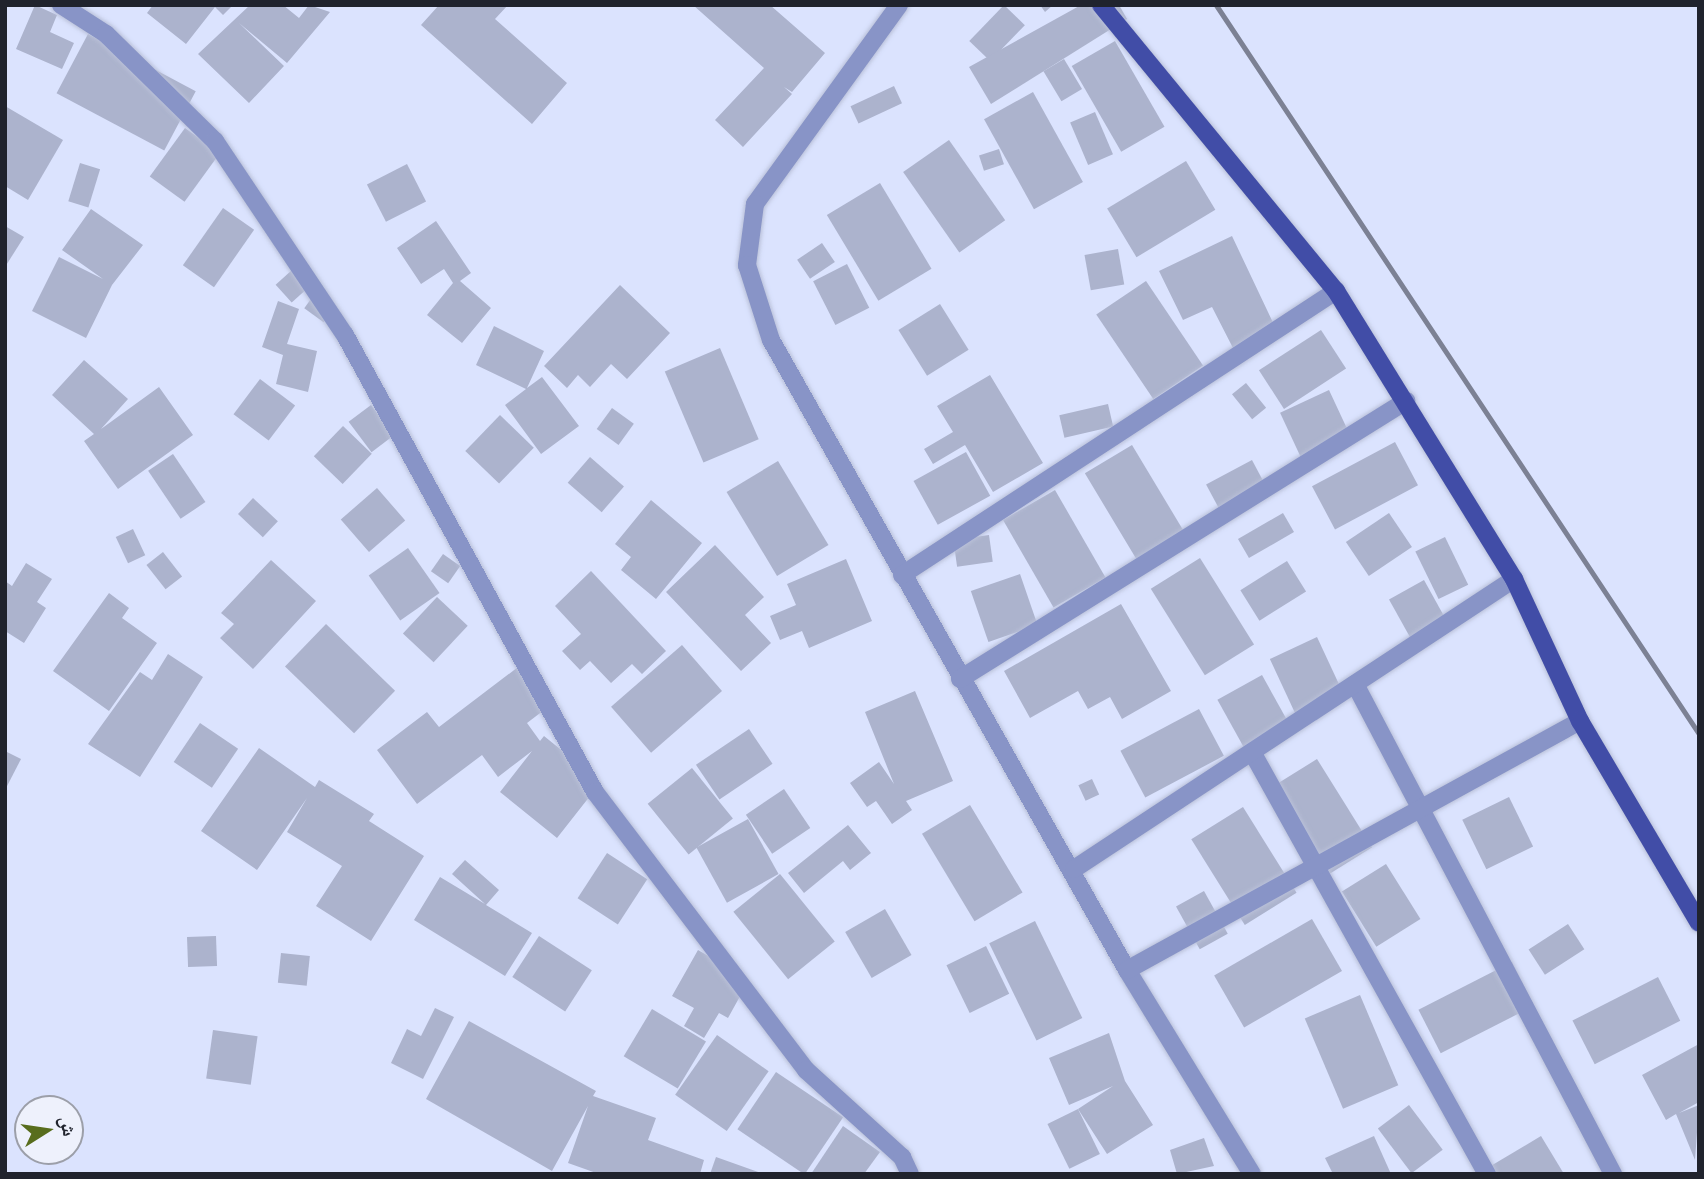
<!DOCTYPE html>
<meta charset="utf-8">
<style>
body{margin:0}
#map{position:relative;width:1704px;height:1179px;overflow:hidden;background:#dbe3fe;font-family:"Crimson Pro","Noto Naskh Arabic",serif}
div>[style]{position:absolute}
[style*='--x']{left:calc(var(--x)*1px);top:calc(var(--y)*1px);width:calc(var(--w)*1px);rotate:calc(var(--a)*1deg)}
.building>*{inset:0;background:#acb3cd;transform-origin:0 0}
.roads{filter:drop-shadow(0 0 2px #b9c0d8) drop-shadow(0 0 2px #b9c0d8)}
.minor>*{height:18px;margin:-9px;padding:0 9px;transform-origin:9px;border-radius:9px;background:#8894c7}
.major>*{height:18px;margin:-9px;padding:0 9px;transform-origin:9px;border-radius:9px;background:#414da7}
.rail>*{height:5px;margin:-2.5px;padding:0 2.5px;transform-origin:2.5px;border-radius:2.5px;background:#7c8194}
span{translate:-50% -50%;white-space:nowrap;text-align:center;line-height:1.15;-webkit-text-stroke:5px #eef1fc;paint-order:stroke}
.frame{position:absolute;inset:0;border:7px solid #20232d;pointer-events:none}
.north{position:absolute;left:14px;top:1095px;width:70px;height:70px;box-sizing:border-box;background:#eef1fc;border:2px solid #9c9fa9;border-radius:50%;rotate:78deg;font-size:19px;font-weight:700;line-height:28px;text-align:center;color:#20232d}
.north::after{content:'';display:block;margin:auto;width:24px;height:32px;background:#586d1d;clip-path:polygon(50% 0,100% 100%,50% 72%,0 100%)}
</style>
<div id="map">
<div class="building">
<div style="clip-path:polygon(35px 5px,57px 15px,50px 32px,74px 43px,62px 69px,16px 49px)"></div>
<div style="clip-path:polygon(153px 5px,233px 5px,223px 15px,215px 7px,186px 44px,147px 13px)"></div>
<div style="clip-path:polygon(250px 5px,283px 5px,299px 18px,309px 5px,330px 12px,287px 63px,239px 23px,284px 66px,249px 103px,198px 54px)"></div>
<div style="clip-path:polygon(439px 5px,508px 5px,495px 19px,567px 83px,532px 124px,421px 25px)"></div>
<div style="clip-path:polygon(693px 5px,770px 5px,825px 53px,792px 92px,784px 87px,792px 94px,743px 147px,715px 120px,764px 68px)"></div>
<div style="left:1004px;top:5px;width:29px;height:50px;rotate:44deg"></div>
<div style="clip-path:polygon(1040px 5px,1053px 5px,1045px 12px)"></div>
<div style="clip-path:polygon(1081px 5px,1119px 5px,1127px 19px,991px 104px,969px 67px)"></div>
<div style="left:88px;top:34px;width:122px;height:67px;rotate:28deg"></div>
<div style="left:1115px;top:41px;width:99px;height:50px;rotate:60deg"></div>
<div style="left:1064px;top:59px;width:35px;height:24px;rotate:59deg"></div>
<div style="left:894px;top:86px;width:19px;height:48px;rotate:65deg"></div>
<div style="left:1033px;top:92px;width:103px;height:56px;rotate:61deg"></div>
<div style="clip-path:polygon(5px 106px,63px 140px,28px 200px,5px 186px)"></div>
<div style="left:1095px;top:112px;width:46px;height:27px;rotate:67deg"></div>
<div style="left:185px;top:128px;width:43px;height:60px;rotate:36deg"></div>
<div style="left:949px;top:140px;width:98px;height:56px;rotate:55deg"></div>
<div style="left:999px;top:149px;width:16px;height:21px;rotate:72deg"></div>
<div style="left:1186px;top:161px;width:57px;height:92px;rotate:59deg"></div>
<div style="left:80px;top:163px;width:21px;height:40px;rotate:17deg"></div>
<div style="left:407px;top:164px;width:42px;height:45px;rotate:63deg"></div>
<div style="left:880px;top:183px;width:100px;height:62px;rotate:59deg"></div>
<div style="left:223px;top:208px;width:38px;height:70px;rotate:35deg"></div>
<div style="clip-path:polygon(91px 209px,143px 245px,112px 285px,86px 338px,32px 311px,59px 257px,103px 279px,62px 250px)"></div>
<div style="clip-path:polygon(436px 221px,471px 273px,460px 281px,491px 308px,462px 343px,427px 315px,453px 283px,444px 269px,421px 284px,397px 248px)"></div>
<div style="clip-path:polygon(5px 226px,24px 237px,5px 267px)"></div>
<div style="clip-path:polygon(1232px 236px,1276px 329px,1234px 350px,1212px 307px,1183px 320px,1159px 271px)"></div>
<div style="left:822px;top:243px;width:23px;height:30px;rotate:56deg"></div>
<div style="left:1118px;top:249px;width:36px;height:34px;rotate:80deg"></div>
<div style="left:847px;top:264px;width:49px;height:38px;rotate:63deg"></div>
<div style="left:292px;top:270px;width:24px;height:22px;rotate:48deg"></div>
<div style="left:1146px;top:281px;width:102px;height:60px;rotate:56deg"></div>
<div style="clip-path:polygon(620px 285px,670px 333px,627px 379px,611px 364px,590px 387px,578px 375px,567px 388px,544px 366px)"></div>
<div style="left:316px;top:292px;width:24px;height:20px;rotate:36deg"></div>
<div style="clip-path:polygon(278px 301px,299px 309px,287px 344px,317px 351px,308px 392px,276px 384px,283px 355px,262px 347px)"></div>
<div style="left:940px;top:304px;width:54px;height:49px;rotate:58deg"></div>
<div style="clip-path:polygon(494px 326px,544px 351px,527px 388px,542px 377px,579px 426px,541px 454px,505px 405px,526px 389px,476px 365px)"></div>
<div style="left:1321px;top:330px;width:46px;height:74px;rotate:57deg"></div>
<div style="left:720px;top:348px;width:99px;height:60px;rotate:67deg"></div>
<div style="clip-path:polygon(84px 360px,128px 399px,101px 429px,159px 387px,193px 435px,118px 489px,84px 441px,94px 434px,52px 395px)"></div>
<div style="clip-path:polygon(990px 375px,1043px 463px,993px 492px,965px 445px,933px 464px,924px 449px,953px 432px,937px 406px)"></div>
<div style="left:260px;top:379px;width:44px;height:44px;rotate:37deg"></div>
<div style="left:1246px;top:383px;width:32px;height:18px;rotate:51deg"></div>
<div style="left:1329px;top:390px;width:56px;height:54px;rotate:65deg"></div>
<div style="left:1108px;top:404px;width:23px;height:50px;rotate:77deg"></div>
<div style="left:371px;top:405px;width:38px;height:28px;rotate:53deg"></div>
<div style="left:612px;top:408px;width:27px;height:26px;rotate:36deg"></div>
<div style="left:500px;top:415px;width:47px;height:50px;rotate:44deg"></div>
<div style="left:343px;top:426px;width:40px;height:42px;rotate:44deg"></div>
<div style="left:1395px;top:442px;width:49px;height:94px;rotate:62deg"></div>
<div style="left:1132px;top:445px;width:102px;height:55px;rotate:59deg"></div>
<div style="left:966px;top:452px;width:50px;height:60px;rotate:61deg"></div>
<div style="left:173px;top:454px;width:58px;height:30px;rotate:56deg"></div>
<div style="left:590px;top:457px;width:45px;height:34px;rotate:41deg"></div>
<div style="left:1252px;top:460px;width:26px;height:52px;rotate:62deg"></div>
<div style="left:778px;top:461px;width:98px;height:60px;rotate:59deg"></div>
<div style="left:377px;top:488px;width:43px;height:48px;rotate:49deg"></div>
<div style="left:1055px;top:490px;width:101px;height:60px;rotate:60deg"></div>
<div style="left:253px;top:498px;width:34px;height:22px;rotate:43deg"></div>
<div style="clip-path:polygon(651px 500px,702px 543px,656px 599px,621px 570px,631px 557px,615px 544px)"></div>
<div style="left:1283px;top:513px;width:22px;height:52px;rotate:60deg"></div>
<div style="left:1389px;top:513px;width:41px;height:52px;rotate:56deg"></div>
<div style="left:133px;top:529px;width:29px;height:19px;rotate:65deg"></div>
<div style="left:989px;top:535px;width:27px;height:36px;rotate:82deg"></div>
<div style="left:1445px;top:537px;width:53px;height:33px;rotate:64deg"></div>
<div style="clip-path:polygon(715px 545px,764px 597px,745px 615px,771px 643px,741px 671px,666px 592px)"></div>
<div style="left:408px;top:548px;width:55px;height:48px;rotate:55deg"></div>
<div style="left:163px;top:552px;width:31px;height:21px;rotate:52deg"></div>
<div style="left:443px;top:554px;width:21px;height:21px;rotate:35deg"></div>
<div style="left:1200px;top:558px;width:102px;height:58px;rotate:58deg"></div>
<div style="clip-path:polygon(846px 559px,872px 621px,809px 648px,802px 631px,780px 640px,770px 616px,796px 605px,787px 584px)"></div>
<div style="clip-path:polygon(271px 560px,316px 601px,253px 669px,220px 638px,234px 624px,221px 613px)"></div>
<div style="left:1287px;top:561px;width:36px;height:55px;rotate:58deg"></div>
<div style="clip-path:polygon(26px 563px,52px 579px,37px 602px,46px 608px,24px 643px,5px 631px,5px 581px,12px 586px)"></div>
<div style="clip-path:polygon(591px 571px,666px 651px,642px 674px,632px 664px,611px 683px,590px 661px,580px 670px,562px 651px,581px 634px,555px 606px)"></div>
<div style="left:1020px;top:574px;width:54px;height:52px;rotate:71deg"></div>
<div style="left:1424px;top:580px;width:48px;height:40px;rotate:61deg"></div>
<div style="clip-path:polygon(109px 593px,129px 608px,122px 618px,157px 643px,109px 711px,53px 671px)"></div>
<div style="left:437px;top:597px;width:42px;height:50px;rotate:43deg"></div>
<div style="clip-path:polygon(1121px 604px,1171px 691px,1122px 719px,1110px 697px,1088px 709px,1078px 691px,1030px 718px,1004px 671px)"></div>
<div style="left:326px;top:624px;width:96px;height:59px;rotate:44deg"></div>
<div style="left:1317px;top:637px;width:65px;height:52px;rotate:65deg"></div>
<div style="left:682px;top:645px;width:61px;height:94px;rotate:49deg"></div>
<div style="clip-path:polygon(168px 654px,203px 677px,140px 777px,88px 744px,140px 672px,152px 680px)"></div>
<div style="clip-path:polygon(522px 664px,552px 704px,527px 723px,540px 741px,544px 736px,601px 782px,557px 838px,500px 792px,532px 751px,498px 777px,482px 755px,417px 804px,377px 750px,427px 712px,439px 727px)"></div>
<div style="left:1262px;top:675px;width:57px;height:51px;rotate:61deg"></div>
<div style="clip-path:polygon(915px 691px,953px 781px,906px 801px,912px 810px,892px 824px,876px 801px,867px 807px,850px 783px,879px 762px,894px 784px,865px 712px)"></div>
<div style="left:1199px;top:709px;width:53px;height:89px;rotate:62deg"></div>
<div style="left:200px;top:723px;width:46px;height:47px;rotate:34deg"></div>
<div style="left:749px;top:729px;width:42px;height:64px;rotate:56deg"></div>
<div style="clip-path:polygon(259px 748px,315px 787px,319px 780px,374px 814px,369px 821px,424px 856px,371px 941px,316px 906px,342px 866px,287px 832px,307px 798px,257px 870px,201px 831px)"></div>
<div style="clip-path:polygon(5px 751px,21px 759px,5px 790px)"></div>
<div style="left:1317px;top:759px;width:104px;height:59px;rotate:58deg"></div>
<div style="left:692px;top:768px;width:65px;height:57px;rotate:51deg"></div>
<div style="left:1092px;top:779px;width:17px;height:15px;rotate:65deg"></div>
<div style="left:784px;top:789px;width:47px;height:46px;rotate:56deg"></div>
<div style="left:1509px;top:797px;width:55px;height:52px;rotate:64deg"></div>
<div style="left:970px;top:805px;width:102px;height:56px;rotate:59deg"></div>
<div style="left:1243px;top:807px;width:101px;height:61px;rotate:58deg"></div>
<div style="left:748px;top:819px;width:63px;height:59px;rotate:61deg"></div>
<div style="clip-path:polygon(848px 825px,871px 853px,850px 870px,843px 861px,804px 893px,788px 873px)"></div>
<div style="left:607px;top:853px;width:48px;height:54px;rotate:33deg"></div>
<div style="clip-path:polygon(465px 860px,499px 890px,486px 905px,532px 933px,505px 976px,414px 920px,440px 877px,485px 904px,452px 874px)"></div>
<div style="left:1386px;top:864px;width:65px;height:52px;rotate:58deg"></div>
<div style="left:780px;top:874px;width:87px;height:60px;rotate:51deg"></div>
<div style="left:1204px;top:891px;width:49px;height:32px;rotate:61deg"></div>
<div style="left:885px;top:909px;width:53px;height:46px;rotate:60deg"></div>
<div style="left:1312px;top:919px;width:60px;height:113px;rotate:60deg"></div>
<div style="left:1035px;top:921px;width:108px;height:51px;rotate:64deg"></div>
<div style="left:1568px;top:924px;width:30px;height:47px;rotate:57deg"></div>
<div style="left:216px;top:936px;width:30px;height:29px;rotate:88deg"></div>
<div style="left:539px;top:936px;width:63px;height:49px;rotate:33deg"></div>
<div style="left:986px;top:946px;width:53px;height:44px;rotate:64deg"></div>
<div style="clip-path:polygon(698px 950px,749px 980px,728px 1018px,719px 1013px,704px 1038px,684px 1026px,694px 1008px,672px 996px)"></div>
<div style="left:281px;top:953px;width:29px;height:30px;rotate:6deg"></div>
<div style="left:1512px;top:962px;width:49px;height:105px;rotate:63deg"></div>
<div style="left:1658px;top:977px;width:49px;height:96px;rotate:63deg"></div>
<div style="left:1360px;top:995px;width:98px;height:60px;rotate:67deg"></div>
<div style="clip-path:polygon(435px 1008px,454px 1017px,423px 1079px,391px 1063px,407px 1029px,421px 1036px)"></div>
<div style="left:652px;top:1009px;width:63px;height:55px;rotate:31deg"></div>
<div style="clip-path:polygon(469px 1021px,596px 1091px,593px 1096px,656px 1118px,648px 1140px,704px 1160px,700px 1174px,599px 1174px,568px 1163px,588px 1106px,552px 1171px,426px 1099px)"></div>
<div style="left:213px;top:1030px;width:45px;height:49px;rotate:8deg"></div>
<div style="clip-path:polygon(1109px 1033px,1125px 1081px,1153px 1125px,1107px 1154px,1078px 1109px,1113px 1086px,1069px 1105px,1049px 1058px)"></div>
<div style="left:717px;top:1035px;width:63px;height:73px;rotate:35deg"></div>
<div style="clip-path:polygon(1699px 1044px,1699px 1102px,1679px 1113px,1699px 1105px,1695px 1160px,1676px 1114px,1666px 1120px,1642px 1075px)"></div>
<div style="left:776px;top:1072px;width:81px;height:69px;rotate:34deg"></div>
<div style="left:1409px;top:1105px;width:56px;height:39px;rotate:53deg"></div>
<div style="left:1078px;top:1109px;width:50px;height:34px;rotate:64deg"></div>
<div style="clip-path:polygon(843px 1126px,880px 1152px,864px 1174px,811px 1174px)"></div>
<div style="clip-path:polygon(1374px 1136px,1391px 1174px,1333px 1174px,1325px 1158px)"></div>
<div style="clip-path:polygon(1541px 1136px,1564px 1174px,1492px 1174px,1489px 1167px)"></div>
<div style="clip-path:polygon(1204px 1138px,1214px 1166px,1177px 1174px,1170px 1150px)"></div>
<div style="clip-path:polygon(716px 1157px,761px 1173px,761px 1174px,710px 1174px)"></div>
</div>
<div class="roads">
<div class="minor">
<div style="--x:61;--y:5;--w:54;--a:32.8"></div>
<div style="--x:106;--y:34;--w:153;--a:44.5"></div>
<div style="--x:215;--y:141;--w:234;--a:56.2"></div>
<div style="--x:345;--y:335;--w:521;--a:61.32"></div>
<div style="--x:595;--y:792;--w:349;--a:52.8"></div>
<div style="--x:806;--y:1070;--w:130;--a:42.2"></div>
<div style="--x:902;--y:1157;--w:19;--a:65"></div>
<div style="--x:899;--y:5;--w:246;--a:125.9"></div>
<div style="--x:755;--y:204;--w:62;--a:97.5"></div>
<div style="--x:747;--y:265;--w:79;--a:72.3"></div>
<div style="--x:771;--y:340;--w:724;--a:60.53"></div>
<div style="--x:1127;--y:970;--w:239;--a:58.5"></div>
<div style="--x:902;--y:575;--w:519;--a:-33.2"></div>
<div style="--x:960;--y:679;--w:526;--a:-31.94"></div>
<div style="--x:1355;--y:684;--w:554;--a:62.23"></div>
<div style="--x:1252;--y:752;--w:483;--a:60.9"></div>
<div style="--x:1074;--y:869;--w:527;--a:-33.39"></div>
<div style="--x:1127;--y:970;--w:517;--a:-28.8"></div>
</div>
<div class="major">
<div style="--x:1101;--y:5;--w:370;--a:50.6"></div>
<div style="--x:1336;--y:291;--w:339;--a:58.3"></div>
<div style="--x:1514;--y:579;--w:157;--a:65.1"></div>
<div style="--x:1580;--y:721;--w:234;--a:59.5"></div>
</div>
</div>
<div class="rail">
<div style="--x:1216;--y:5;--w:874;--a:56.47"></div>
</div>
<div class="frame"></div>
<div class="north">ش</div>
</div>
